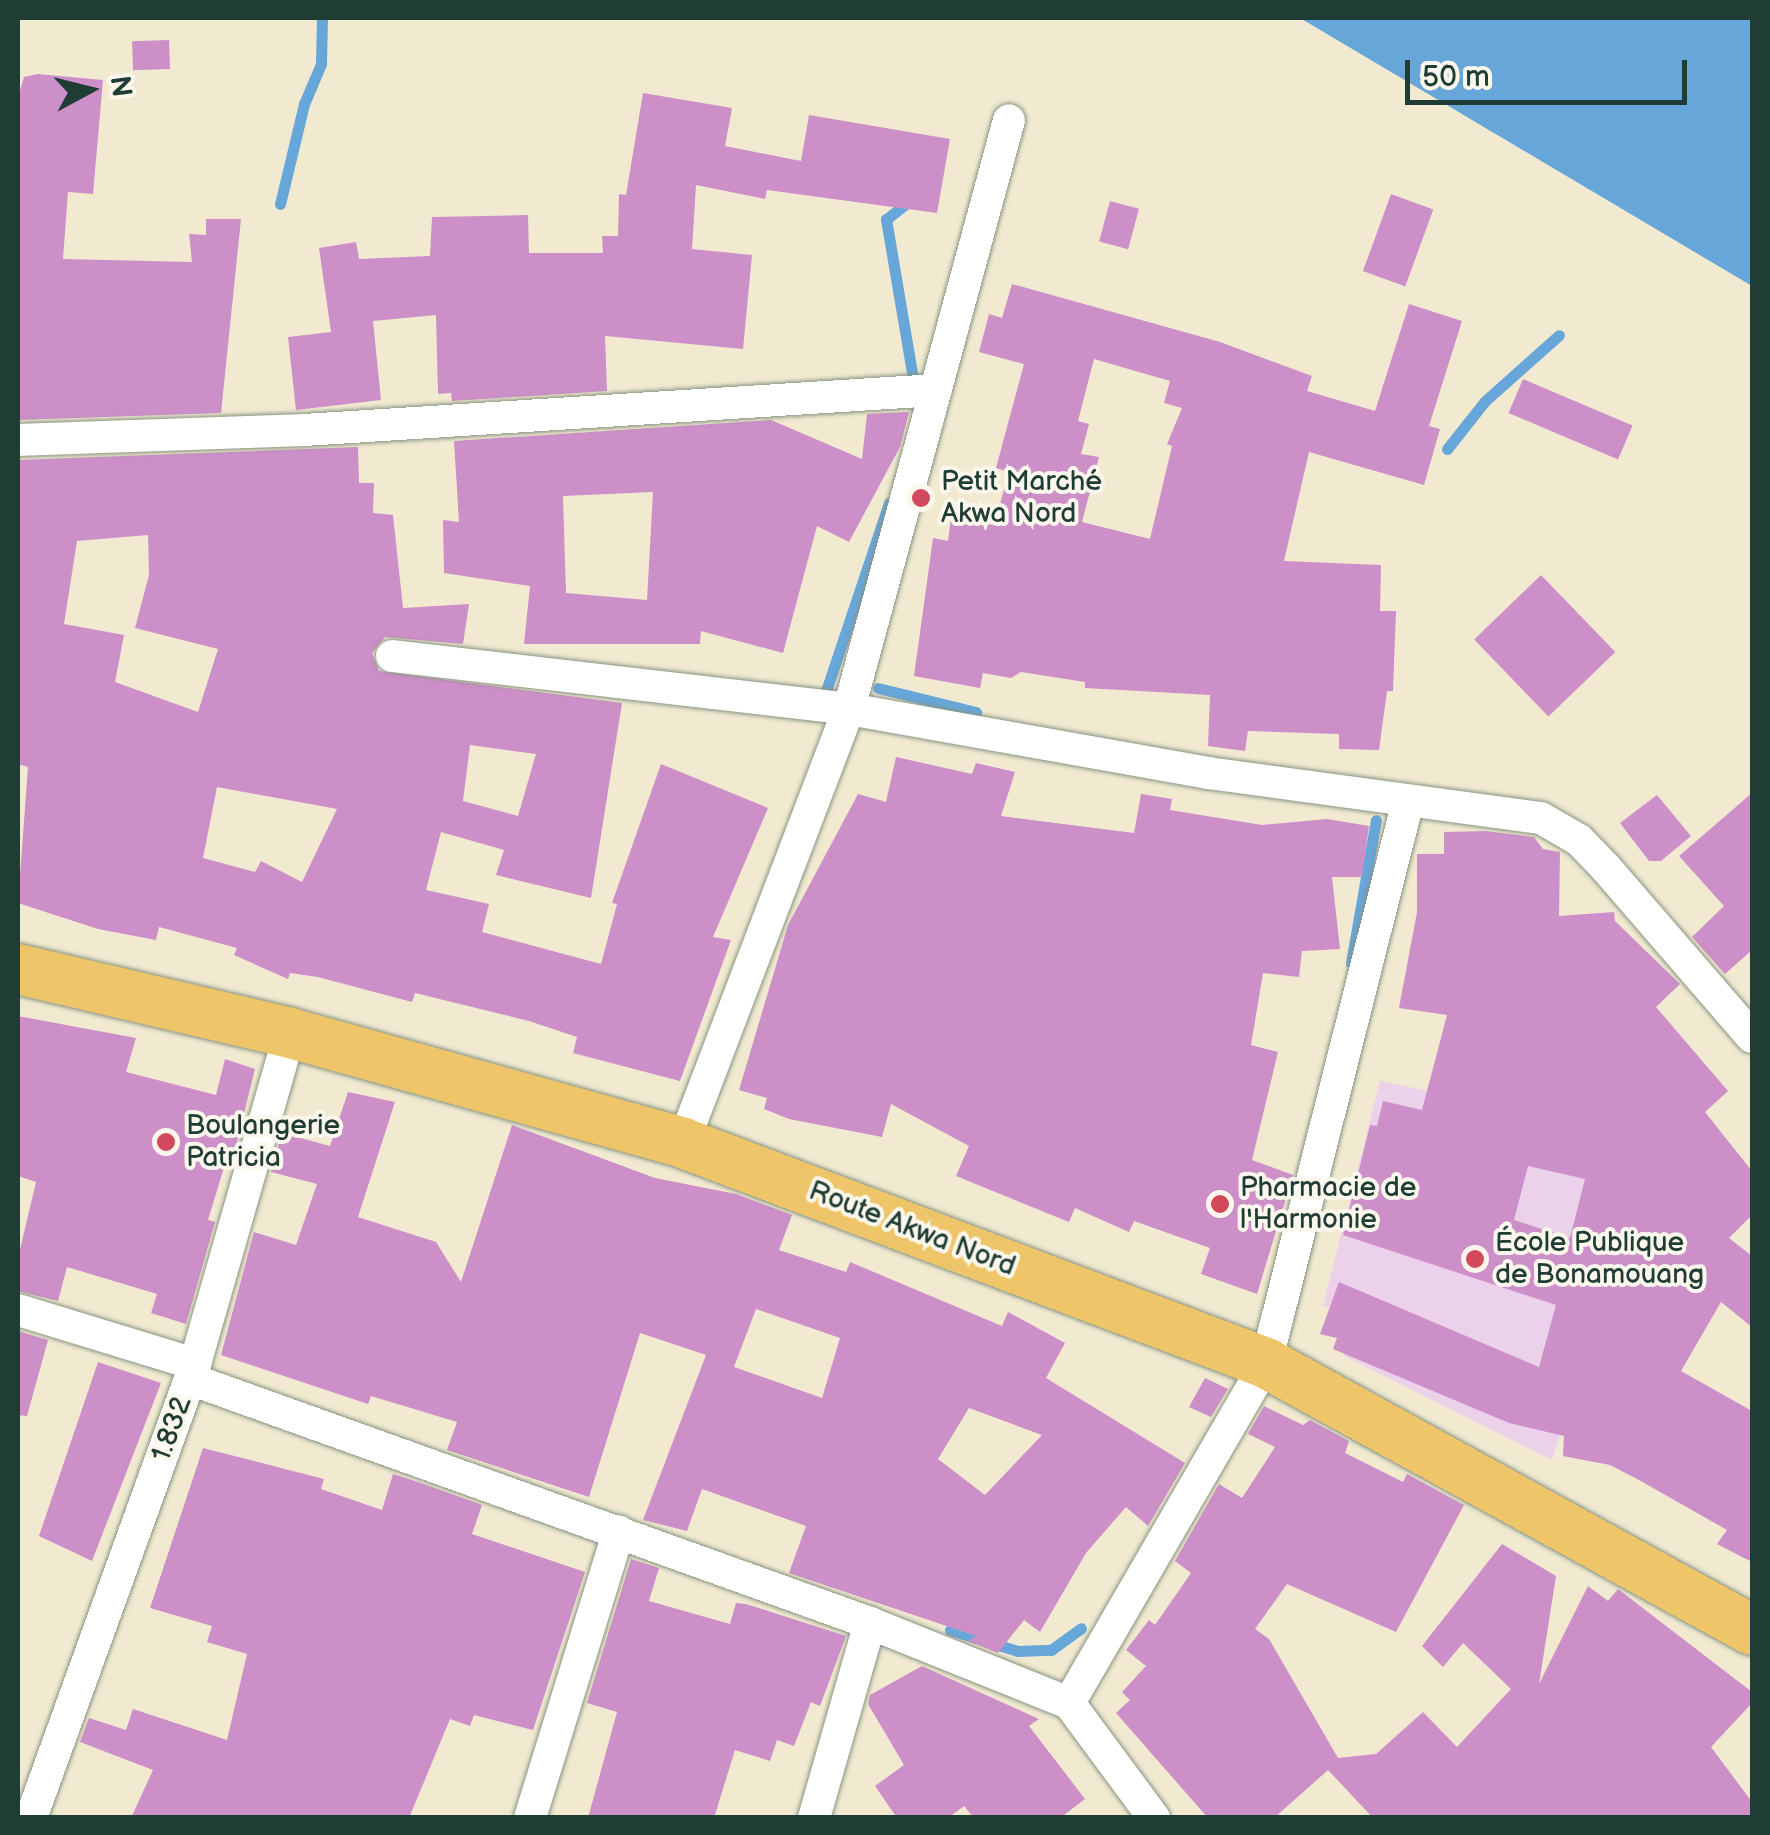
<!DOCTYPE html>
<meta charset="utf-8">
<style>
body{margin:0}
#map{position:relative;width:1770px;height:1835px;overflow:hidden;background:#f1ead1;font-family:"Balsamiq Sans",sans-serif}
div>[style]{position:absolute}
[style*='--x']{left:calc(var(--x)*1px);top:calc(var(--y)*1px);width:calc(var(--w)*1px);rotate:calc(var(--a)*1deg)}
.built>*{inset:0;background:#ecd1ea}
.water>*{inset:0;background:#67a6d9}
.stream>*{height:11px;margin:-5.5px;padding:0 5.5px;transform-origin:5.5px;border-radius:5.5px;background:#67a6d9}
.building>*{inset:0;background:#cd8fc8;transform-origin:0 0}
.roads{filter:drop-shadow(0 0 2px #889482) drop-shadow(0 0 2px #889482)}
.minor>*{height:32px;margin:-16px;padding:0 16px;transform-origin:16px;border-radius:16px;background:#fff}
.primary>*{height:50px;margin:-25px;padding:0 25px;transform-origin:25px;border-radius:25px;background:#eec569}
.dots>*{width:28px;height:28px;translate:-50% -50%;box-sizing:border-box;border:5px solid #fbf7ec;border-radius:50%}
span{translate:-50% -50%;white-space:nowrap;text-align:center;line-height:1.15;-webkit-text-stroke:8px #fbf7ec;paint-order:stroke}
.poi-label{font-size:28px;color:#1f3d34}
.left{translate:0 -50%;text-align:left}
.street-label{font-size:28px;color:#1f3d34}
.frame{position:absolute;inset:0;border:20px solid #1f3d34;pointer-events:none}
.north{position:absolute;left:40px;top:40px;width:100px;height:100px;-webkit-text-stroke:8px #fbf7ec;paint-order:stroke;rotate:83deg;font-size:28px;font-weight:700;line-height:40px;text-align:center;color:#1f3d34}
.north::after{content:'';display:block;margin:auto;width:35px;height:45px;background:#1f3d34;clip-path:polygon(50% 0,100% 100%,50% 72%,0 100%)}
.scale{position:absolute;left:1405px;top:60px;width:282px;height:45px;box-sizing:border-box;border:5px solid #1f3d34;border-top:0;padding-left:12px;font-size:30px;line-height:35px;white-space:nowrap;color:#1f3d34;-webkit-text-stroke:8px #fbf7ec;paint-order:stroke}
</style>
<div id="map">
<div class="built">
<div style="clip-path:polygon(1380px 1081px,1652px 1136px,1552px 1460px,1344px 1356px,1358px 1315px,1323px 1306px)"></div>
</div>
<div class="water">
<div style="clip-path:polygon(1300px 18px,1752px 18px,1752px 286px)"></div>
</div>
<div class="stream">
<div style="--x:912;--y:199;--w:33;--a:142"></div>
<div style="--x:886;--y:219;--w:167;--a:80.4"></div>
<div style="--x:280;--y:204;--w:103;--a:-76.5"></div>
<div style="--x:304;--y:104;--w:43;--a:-67"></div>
<div style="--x:321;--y:64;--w:46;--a:-88.8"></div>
<div style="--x:1447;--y:449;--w:61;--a:-51.6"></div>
<div style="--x:1485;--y:401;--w:99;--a:-41.7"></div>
<div style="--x:878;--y:688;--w:101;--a:13.8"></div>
<div style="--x:822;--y:703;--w:211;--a:-71.5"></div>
<div style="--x:1351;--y:963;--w:145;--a:-80.1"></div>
<div style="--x:950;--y:1630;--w:71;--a:17.2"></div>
<div style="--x:1018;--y:1651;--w:33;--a:-2"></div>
<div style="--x:1051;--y:1650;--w:37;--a:-36"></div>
</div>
<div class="building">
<div style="left:169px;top:40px;width:29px;height:37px;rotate:88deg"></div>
<div style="clip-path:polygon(38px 74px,103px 80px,93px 194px,68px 192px,63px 259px,192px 262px,189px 234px,206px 235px,206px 219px,241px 219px,221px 413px,18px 420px,19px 94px,24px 77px)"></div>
<div style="clip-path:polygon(643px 93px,732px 108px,725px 146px,801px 161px,809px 115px,950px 139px,937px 213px,767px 190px,765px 199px,696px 185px,692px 249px,752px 255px,743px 349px,605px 336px,607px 391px,452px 401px,451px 393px,438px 394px,436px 315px,373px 321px,381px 400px,296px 410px,288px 337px,331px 332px,319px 248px,356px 242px,359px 259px,430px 256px,432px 217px,528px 215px,529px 253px,603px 253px,602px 236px,618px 236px,619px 194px,626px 195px)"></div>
<div style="left:1391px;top:194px;width:45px;height:82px;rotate:20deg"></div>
<div style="left:1110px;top:201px;width:30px;height:42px;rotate:15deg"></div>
<div style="clip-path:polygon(evenodd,1012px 284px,1220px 342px,1312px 376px,1307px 391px,1375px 411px,1409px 304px,1462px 321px,1429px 426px,1440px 429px,1424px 485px,1309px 452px,1284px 561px,1381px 565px,1380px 611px,1396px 611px,1393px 691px,1387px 691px,1379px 750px,1339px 749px,1339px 734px,1248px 731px,1245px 751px,1208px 746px,1210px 695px,1085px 688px,1085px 682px,1021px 672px,1011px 678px,983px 673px,980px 688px,914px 676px,933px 538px,948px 541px,951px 518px,994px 525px,1009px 472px,996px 468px,1024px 364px,979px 352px,989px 314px,1002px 318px,1012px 284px,1094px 359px,1170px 381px,1164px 403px,1182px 408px,1167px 444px,1172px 446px,1150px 539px,1082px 522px,1099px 457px,1081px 454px,1089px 424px,1078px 421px,1094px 359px)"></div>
<div style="left:1523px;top:379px;width:119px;height:37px;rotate:23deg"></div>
<div style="clip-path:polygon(evenodd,909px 412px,900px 447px,849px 542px,817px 526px,783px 653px,701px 631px,700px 644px,524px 644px,530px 586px,444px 573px,443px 520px,459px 522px,454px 441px,771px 420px,862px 459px,867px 414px,909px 412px,653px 492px,647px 600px,566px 593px,563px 496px,653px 492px)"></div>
<div style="clip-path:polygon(evenodd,358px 447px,359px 483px,374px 483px,373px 513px,393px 515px,403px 608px,469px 604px,463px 644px,385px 637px,372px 653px,379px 671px,622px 703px,591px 898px,496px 875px,504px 850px,441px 832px,426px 890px,489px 904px,482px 932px,601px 964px,617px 904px,612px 903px,661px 764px,768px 808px,713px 937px,731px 940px,680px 1081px,573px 1053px,577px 1037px,529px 1021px,415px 993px,412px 1002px,318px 977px,290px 973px,288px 979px,234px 955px,237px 948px,159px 927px,156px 940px,98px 929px,18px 903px,28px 767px,18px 764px,18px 460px,358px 447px,148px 535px,149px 575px,135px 628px,218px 649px,198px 712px,115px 682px,124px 635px,64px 624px,77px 541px,148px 535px,358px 447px,470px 745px,536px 754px,518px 816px,463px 801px,470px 745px,358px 447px,217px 787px,337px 809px,302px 882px,261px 861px,255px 872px,203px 858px,217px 787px)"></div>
<div style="left:1541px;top:575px;width:107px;height:93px;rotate:46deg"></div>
<div style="clip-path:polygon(896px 757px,972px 774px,976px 763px,1015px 772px,1001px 816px,1134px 833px,1141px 794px,1172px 799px,1170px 810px,1262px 825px,1327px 819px,1369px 826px,1362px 877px,1332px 877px,1340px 949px,1302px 951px,1299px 977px,1263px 973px,1251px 1045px,1278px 1052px,1252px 1160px,1293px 1175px,1257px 1294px,1201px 1274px,1210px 1248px,1134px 1221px,1129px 1232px,1075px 1208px,1069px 1222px,956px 1176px,969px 1146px,891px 1104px,882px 1137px,789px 1119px,764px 1109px,767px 1098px,739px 1090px,788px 925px,858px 794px,886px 802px)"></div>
<div style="clip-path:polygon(1752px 793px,1752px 950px,1725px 974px,1692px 937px,1724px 906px,1679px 856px)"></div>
<div style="clip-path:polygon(1657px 795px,1691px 836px,1661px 861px,1649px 861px,1620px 823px)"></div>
<div style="clip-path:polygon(evenodd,1485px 831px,1534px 837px,1543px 849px,1560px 852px,1559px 916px,1614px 912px,1615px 921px,1680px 984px,1656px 1007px,1728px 1091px,1705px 1112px,1752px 1171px,1752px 1215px,1729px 1238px,1752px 1256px,1752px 1327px,1721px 1302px,1681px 1371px,1752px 1411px,1752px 1562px,1717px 1544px,1727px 1530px,1639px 1480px,1610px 1465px,1563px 1456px,1564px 1436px,1509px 1423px,1333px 1349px,1337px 1338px,1320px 1334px,1339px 1282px,1539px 1367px,1556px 1305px,1343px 1235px,1370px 1125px,1377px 1126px,1383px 1101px,1422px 1110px,1447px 1015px,1399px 1008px,1417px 912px,1417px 854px,1444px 854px,1444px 832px,1485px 831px,1528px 1166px,1585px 1179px,1570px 1238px,1514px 1220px,1528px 1166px)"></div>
<div style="clip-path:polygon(18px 1016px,136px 1038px,126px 1072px,216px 1095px,225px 1059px,255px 1069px,232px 1162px,226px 1161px,208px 1220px,215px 1222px,186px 1324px,151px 1313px,157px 1294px,67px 1267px,58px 1301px,18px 1291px,18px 1258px,36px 1182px,18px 1176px)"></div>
<div style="clip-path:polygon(evenodd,348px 1092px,395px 1102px,358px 1217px,436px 1242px,461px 1282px,512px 1125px,655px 1178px,736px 1194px,792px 1215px,779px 1250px,846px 1272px,850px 1262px,1002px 1326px,1008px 1312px,1065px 1343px,1046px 1378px,1185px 1463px,1148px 1526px,1126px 1507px,1086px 1553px,1040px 1632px,1024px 1620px,998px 1653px,968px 1641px,976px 1636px,789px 1573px,806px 1526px,702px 1489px,687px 1531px,643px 1520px,706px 1355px,640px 1333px,589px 1497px,447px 1450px,457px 1422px,371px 1396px,368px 1404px,221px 1355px,254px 1232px,296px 1245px,317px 1184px,271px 1172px,282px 1133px,330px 1146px,348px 1092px,756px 1309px,840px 1338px,822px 1398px,734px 1367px,756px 1309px,348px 1092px,969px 1408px,1042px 1435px,985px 1495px,938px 1459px,969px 1408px)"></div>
<div style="clip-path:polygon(18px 1331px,48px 1340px,27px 1416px,18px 1415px)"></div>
<div style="clip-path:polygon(98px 1362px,161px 1383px,92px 1561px,39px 1536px)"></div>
<div style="clip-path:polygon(1205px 1378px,1228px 1389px,1211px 1417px,1189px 1407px)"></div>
<div style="clip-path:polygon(1264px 1406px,1303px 1425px,1310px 1420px,1349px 1441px,1345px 1453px,1403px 1482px,1407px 1474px,1464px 1505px,1396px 1632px,1287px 1584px,1255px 1629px,1269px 1639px,1338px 1758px,1376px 1754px,1423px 1712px,1457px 1747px,1511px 1689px,1463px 1643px,1443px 1667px,1422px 1646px,1502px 1544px,1556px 1576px,1539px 1684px,1588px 1586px,1608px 1601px,1618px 1589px,1752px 1692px,1752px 1703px,1711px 1747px,1752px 1802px,1752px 1818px,1373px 1818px,1328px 1770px,1274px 1818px,1208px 1818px,1116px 1713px,1130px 1700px,1122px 1692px,1146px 1666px,1126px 1650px,1149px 1620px,1155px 1625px,1191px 1573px,1175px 1561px,1219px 1484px,1242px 1498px,1275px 1447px,1248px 1434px)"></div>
<div style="clip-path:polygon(203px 1448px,324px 1479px,321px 1489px,382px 1510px,393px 1474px,421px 1483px,482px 1505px,472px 1534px,585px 1572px,533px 1730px,474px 1715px,470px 1726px,450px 1719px,409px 1818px,131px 1818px,153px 1770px,80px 1742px,89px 1718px,126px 1730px,133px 1709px,227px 1740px,247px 1654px,207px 1642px,212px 1626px,150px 1608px)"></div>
<div style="clip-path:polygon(631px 1559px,659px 1568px,649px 1601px,730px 1624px,736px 1603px,746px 1604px,846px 1636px,820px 1706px,811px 1702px,794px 1746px,777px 1740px,770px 1761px,735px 1750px,714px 1818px,588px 1818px,617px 1712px,587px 1703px)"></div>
<div style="clip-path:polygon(922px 1666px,1039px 1719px,1029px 1726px,1085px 1799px,1060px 1818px,974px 1818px,964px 1806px,948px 1818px,897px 1818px,875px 1786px,904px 1765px,868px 1704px,870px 1695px)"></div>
</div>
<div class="roads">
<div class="minor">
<div style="--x:18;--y:440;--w:286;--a:-2"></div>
<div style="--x:304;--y:430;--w:633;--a:-3.62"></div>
<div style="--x:392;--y:656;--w:460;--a:6.6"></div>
<div style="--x:849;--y:709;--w:365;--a:10.1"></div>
<div style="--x:1208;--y:773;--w:336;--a:7.7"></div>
<div style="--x:1541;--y:818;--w:44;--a:30.1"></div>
<div style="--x:1579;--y:840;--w:39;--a:46"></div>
<div style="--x:1606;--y:868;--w:223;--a:49.2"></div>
<div style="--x:683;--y:1143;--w:465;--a:-69.1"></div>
<div style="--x:849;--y:709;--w:610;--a:-74.8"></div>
<div style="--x:18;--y:1310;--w:185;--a:17"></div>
<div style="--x:190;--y:1379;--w:722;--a:19.74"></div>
<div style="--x:870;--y:1623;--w:214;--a:21.9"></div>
<div style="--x:1069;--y:1703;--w:143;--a:53.5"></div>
<div style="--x:1069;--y:1703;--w:393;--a:-59.9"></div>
<div style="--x:1266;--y:1363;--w:580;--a:-75.82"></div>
<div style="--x:31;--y:1818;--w:483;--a:-70.1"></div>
<div style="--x:195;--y:1364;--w:344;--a:-74"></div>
<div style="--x:530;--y:1818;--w:300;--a:-72.8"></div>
<div style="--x:814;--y:1818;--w:203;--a:-74"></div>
</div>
<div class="primary">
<div style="--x:18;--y:969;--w:279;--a:13.2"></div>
<div style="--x:290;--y:1033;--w:408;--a:15.6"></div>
<div style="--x:683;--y:1143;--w:623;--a:20.67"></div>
<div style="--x:1266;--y:1363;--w:555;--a:28.78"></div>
</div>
</div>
<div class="dots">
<div style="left:921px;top:498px;background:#d1495b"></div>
<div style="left:166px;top:1142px;background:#d1495b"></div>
<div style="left:1220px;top:1204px;background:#d1495b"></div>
<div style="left:1475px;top:1259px;background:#d1495b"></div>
</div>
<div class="poi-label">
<span class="left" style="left:941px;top:498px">Petit Marché<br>Akwa Nord</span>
<span class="left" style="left:186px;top:1142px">Boulangerie<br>Patricia</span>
<span class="left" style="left:1240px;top:1204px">Pharmacie de<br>l'Harmonie</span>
<span class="left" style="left:1495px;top:1259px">École Publique<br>de Bonamouang</span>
</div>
<div class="street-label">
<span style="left:912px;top:1229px;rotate:21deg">Route Akwa Nord</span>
<span style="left:172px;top:1429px;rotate:-70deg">1.832</span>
</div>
<div class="frame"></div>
<div class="north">N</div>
<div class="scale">50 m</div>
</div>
